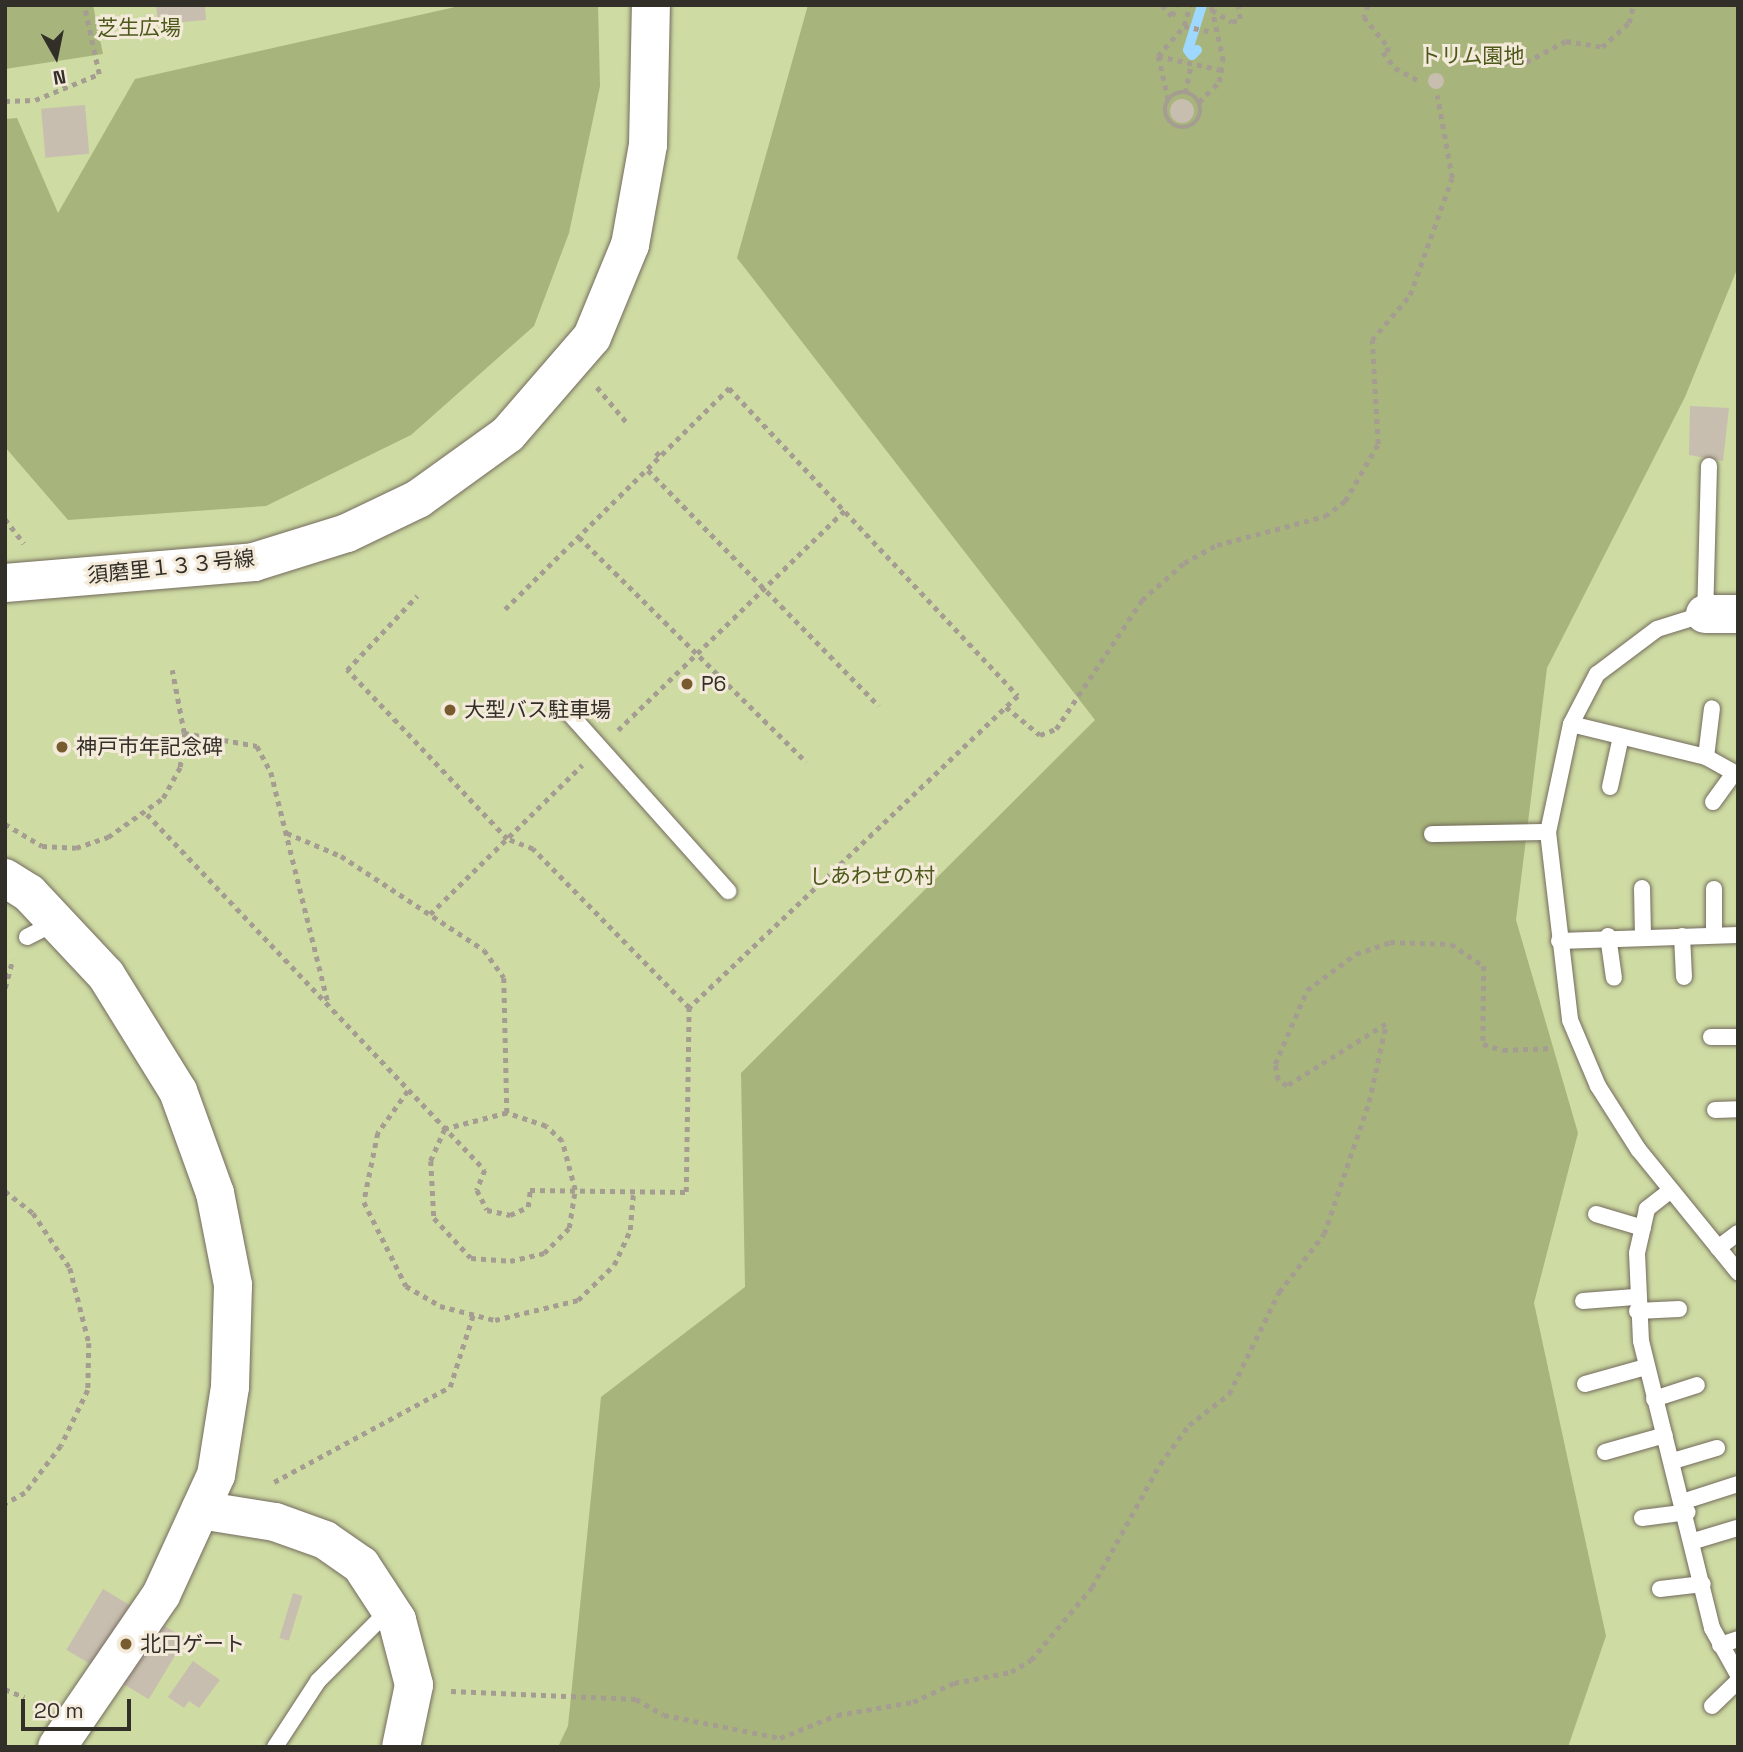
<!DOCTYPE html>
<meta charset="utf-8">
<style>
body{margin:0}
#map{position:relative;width:1743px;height:1752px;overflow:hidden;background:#f4eada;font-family:"Space Grotesk","Noto Sans JP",sans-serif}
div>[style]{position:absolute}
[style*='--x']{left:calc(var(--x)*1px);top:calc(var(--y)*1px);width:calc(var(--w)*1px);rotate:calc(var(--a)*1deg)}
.green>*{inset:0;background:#cedba3;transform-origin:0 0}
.forest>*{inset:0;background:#a7b47b}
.stream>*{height:10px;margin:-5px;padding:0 5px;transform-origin:5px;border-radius:5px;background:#9fd8fe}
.building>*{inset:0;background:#c8beaf;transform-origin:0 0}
.round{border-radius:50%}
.path>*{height:4.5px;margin-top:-2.25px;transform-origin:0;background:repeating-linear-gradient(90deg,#a59d92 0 5px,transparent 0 10px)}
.path>.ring{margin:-2.25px;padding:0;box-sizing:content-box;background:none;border:4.5px solid #a59d92;border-radius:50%}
.roads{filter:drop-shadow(0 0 2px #746b5d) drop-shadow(0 0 2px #746b5d)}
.lane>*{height:16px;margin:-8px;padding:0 8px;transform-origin:8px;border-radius:8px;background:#fff}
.secondary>*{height:38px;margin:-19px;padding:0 19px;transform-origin:19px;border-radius:19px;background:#fff}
.dots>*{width:19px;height:19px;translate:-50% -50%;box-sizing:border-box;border:4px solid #f4eada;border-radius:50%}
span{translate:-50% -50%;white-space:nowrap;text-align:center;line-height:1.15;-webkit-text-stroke:6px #f4eada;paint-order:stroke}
.park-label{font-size:21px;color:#4d591a}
.street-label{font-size:21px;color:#322e28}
.poi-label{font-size:21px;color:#322e28}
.left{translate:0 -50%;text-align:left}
.frame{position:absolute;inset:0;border:7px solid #322e28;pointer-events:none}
.north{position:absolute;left:21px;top:21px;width:70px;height:70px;-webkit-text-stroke:5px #f4eada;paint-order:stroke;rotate:171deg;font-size:19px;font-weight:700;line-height:28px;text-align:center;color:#322e28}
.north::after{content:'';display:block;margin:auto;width:24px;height:32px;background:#322e28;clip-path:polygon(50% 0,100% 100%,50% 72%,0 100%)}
.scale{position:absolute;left:21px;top:1699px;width:110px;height:32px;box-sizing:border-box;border:4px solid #322e28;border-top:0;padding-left:9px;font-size:21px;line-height:24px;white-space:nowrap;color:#322e28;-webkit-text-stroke:5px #f4eada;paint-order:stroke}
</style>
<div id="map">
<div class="green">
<div style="left:5px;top:5px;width:1733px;height:1742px"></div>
</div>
<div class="forest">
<div style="clip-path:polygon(5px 5px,93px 5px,103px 54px,5px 69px)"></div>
<div style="clip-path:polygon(464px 5px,598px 5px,600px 86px,569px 233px,534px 326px,411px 435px,266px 506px,68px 520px,5px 447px,5px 119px,17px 118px,58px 213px,135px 79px)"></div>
<div style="clip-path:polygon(808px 5px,1738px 5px,1738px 267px,1685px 397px,1547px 668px,1516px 920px,1578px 1133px,1534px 1303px,1606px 1636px,1568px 1747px,558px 1747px,568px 1726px,601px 1397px,745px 1287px,741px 1073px,1095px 720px,737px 258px)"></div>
</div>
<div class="stream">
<div style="--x:1197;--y:50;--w:7;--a:135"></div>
<div style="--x:1192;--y:55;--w:6;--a:-129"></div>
<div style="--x:1188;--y:50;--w:47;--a:-72.7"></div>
</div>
<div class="building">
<div style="clip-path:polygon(156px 5px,205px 5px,206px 20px,158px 24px)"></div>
<div class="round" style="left:1428px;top:73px;width:16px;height:16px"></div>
<div class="round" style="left:1170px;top:99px;width:24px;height:24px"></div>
<div style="left:85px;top:105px;width:49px;height:44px;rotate:85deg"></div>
<div style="clip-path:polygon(1690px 406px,1729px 408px,1723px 461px,1689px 455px)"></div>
<div style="left:103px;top:1589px;width:96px;height:71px;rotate:31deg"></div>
<div style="left:293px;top:1593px;width:10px;height:47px;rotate:17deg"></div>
<div style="clip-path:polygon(193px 1661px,220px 1680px,199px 1708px,189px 1701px,184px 1708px,168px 1697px)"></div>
</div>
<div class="path">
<div style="--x:1162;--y:5;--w:15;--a:48"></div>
<div style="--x:1172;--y:16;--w:12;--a:-70"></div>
<div style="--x:1368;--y:5;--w:13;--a:108"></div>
<div style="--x:1364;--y:17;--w:41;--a:50.9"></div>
<div style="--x:1390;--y:49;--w:8;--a:157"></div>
<div style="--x:1383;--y:52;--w:20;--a:53"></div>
<div style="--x:1395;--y:68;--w:26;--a:28"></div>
<div style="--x:1212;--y:10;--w:23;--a:31"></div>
<div style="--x:1232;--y:22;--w:9;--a:-21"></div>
<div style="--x:1240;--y:19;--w:14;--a:-98"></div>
<div style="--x:1184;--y:26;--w:29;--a:12"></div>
<div style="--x:1158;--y:56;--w:65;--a:12.5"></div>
<div style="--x:1483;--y:63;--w:43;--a:-1.3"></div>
<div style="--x:1526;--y:62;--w:45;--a:-27.7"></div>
<div style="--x:1566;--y:41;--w:36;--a:9"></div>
<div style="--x:1602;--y:47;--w:36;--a:-42"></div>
<div style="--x:1629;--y:23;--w:18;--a:-77"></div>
<div class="ring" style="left:1165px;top:92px;width:31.5px;height:31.5px"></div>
<div style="--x:1185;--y:93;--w:29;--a:-78"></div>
<div style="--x:1168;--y:100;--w:45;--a:-102.8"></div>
<div style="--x:1158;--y:56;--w:40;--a:-49"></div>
<div style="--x:1184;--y:26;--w:22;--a:-74"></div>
<div style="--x:5;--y:101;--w:30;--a:-2"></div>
<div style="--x:35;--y:100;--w:69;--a:-22.1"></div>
<div style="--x:99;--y:74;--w:71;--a:-102.3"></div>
<div style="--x:1199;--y:102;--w:28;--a:-45"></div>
<div style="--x:1219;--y:82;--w:21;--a:-79"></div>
<div style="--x:1223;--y:61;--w:57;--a:-102.1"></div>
<div style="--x:597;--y:387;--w:48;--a:50"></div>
<div style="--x:656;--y:452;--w:7;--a:45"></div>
<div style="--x:648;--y:470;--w:330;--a:45.6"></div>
<div style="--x:5;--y:519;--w:31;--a:52"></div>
<div style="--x:579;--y:537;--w:320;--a:44.7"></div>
<div style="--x:505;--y:609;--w:315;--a:-44.6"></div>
<div style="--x:729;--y:388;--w:422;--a:46.8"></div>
<div style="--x:1018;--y:696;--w:453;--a:136.5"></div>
<div style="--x:1006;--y:707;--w:44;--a:39.5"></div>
<div style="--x:1040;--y:735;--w:17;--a:-21"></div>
<div style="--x:1056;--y:729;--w:155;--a:-56.3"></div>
<div style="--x:1142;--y:600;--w:56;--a:-41.4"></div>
<div style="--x:1184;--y:563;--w:38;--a:-29"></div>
<div style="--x:1217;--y:545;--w:112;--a:-15"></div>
<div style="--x:1325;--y:516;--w:25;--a:-37"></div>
<div style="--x:1345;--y:501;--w:66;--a:-59.9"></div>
<div style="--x:1378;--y:444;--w:104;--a:-93.3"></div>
<div style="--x:1372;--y:340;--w:59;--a:-49.8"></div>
<div style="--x:1410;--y:295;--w:124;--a:-70.3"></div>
<div style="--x:1452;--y:178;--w:84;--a:-100.2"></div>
<div style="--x:618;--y:730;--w:316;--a:-44.1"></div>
<div style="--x:184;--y:733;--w:74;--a:10.1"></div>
<div style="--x:257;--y:746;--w:30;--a:62"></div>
<div style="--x:271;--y:772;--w:241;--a:76.1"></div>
<div style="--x:147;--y:814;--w:491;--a:46.5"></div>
<div style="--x:485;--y:1170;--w:22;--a:112"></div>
<div style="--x:477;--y:1190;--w:22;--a:63"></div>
<div style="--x:487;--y:1210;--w:24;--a:12"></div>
<div style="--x:510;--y:1215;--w:20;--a:-24"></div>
<div style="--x:528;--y:1207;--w:17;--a:-83"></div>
<div style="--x:530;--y:1190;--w:156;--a:0.7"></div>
<div style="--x:686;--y:1192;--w:184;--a:-89.1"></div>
<div style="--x:689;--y:1008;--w:223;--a:-134.5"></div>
<div style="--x:533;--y:849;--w:28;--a:-159"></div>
<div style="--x:507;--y:839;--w:233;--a:-133.4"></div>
<div style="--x:347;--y:670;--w:102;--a:-46.6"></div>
<div style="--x:5;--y:824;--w:43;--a:30.7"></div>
<div style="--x:42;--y:846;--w:34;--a:3"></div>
<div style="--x:76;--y:848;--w:34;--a:-19"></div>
<div style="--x:108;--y:837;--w:67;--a:-35.3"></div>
<div style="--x:163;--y:798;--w:35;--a:-61"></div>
<div style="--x:180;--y:767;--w:34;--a:-83"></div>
<div style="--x:184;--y:733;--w:64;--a:-100.8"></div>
<div style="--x:287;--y:833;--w:59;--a:23.1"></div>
<div style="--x:341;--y:856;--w:171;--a:33.3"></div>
<div style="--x:484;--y:950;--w:34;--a:54"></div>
<div style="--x:504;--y:978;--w:135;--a:88.7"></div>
<div style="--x:507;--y:1113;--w:64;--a:165.5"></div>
<div style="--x:445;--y:1129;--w:35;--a:114"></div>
<div style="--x:431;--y:1161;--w:57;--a:87"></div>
<div style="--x:434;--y:1218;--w:54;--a:47.2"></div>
<div style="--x:471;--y:1258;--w:39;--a:4"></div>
<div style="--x:510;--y:1261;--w:35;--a:-13"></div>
<div style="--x:544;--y:1253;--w:35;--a:-45"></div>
<div style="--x:569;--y:1228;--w:38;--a:-81"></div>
<div style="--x:575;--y:1190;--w:51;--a:-104.9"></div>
<div style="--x:562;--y:1141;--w:22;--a:-137"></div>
<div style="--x:546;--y:1126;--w:41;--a:-161.6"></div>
<div style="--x:430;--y:914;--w:213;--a:-44.4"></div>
<div style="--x:5;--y:988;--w:30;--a:-75"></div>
<div style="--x:408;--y:1091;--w:52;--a:125.5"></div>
<div style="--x:378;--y:1133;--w:70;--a:101.5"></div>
<div style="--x:364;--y:1202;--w:94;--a:63.4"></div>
<div style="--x:406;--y:1286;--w:39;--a:30"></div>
<div style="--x:440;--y:1306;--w:57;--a:14.3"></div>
<div style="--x:495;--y:1320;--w:85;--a:-13.5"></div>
<div style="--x:578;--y:1300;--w:50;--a:-44.2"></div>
<div style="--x:614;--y:1265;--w:38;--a:-65"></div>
<div style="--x:630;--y:1230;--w:38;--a:-85"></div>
<div style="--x:5;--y:1191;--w:36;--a:38"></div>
<div style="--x:33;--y:1213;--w:66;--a:56.1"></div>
<div style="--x:70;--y:1268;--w:77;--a:75.8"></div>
<div style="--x:89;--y:1343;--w:47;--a:91.2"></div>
<div style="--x:88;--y:1390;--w:62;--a:115.7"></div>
<div style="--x:61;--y:1446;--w:59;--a:127.5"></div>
<div style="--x:25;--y:1493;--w:23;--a:151"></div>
<div style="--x:274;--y:1482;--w:200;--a:-28.4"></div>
<div style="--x:450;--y:1387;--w:76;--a:-72.3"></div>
<div style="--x:5;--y:1689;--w:21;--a:23"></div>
<div style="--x:451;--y:1691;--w:185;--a:2.5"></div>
<div style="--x:636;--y:1699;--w:32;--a:30"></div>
<div style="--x:664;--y:1715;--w:118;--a:11.2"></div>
<div style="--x:780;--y:1738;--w:61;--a:-22"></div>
<div style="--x:837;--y:1715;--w:77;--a:-9.7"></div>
<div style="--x:913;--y:1702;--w:45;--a:-24.9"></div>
<div style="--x:954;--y:1683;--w:58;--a:-10.9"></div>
<div style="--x:1011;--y:1672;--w:23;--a:-31"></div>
<div style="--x:1031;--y:1660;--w:95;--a:-50.1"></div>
<div style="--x:1092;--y:1587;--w:141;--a:-61.1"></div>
<div style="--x:1160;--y:1464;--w:49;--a:-53.4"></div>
<div style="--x:1189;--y:1425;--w:51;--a:-37.8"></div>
<div style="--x:1229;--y:1394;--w:114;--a:-63.9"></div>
<div style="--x:1279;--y:1292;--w:73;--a:-52.2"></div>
<div style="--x:1324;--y:1234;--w:139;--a:-71.2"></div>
<div style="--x:1369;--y:1102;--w:80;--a:-77.7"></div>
<div style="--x:1386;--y:1024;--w:117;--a:147.9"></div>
<div style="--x:1287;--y:1086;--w:11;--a:-146"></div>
<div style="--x:1278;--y:1080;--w:16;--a:-101"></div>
<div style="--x:1275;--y:1064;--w:81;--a:-66.6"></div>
<div style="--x:1307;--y:990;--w:61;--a:-36.3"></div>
<div style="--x:1356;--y:954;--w:36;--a:-19"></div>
<div style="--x:1390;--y:942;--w:61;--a:1.9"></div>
<div style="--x:1451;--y:944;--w:40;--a:34"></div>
<div style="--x:1484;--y:966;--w:78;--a:90.7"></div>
<div style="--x:1483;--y:1044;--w:21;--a:17"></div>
<div style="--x:1503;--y:1050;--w:50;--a:-2.3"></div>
</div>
<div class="roads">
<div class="lane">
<div style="--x:1709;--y:466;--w:148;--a:91.5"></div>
<div style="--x:1705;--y:614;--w:50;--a:162.6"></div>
<div style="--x:1657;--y:629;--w:75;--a:143.1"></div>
<div style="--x:1597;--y:674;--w:56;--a:117.5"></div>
<div style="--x:1571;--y:724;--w:110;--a:102"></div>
<div style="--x:1548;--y:832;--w:189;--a:83.3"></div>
<div style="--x:1570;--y:1020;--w:72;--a:67"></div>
<div style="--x:1598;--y:1086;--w:75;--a:57.6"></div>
<div style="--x:1638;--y:1149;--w:159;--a:50.9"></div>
<div style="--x:569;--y:713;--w:239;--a:48.2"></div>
<div style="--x:1571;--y:724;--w:139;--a:13.7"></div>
<div style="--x:1706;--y:757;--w:37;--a:29"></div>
<div style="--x:1706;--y:757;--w:49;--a:-83"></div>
<div style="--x:1610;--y:787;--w:47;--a:-77.7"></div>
<div style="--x:1713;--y:802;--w:36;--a:-54"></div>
<div style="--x:1432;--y:834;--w:116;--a:-1"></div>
<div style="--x:1642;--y:888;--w:48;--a:88.8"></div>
<div style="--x:1714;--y:889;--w:46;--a:90"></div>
<div style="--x:1608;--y:936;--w:42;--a:81.9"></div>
<div style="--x:1682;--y:936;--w:41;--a:87.2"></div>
<div style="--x:27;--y:937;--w:33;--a:-27"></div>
<div style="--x:1559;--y:941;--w:179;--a:-1.9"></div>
<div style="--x:1711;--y:1037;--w:27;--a:0"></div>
<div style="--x:1715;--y:1110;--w:23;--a:-2"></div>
<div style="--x:1671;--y:1190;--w:31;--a:142"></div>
<div style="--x:1647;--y:1209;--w:45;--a:102.8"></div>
<div style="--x:1637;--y:1253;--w:88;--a:87.4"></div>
<div style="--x:1641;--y:1341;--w:296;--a:76.1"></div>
<div style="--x:1712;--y:1628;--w:54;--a:61"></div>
<div style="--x:1596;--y:1214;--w:49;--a:16.6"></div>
<div style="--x:1718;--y:1248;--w:25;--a:-37"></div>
<div style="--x:1583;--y:1301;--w:52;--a:-4.4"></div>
<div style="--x:1637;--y:1311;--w:42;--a:-2.7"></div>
<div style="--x:1585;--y:1384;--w:63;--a:-15.6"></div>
<div style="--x:1654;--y:1399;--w:45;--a:-18"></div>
<div style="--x:1605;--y:1452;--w:62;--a:-15.8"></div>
<div style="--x:1673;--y:1461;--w:46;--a:-16.5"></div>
<div style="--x:1685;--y:1501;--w:56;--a:-17.8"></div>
<div style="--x:1642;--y:1518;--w:46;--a:-7.4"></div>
<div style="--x:1694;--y:1541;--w:45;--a:-16.8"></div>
<div style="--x:1660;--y:1589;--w:43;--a:-6.6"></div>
<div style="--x:1720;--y:1645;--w:19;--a:-18"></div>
<div style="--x:1712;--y:1706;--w:36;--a:-44"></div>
<div style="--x:275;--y:1747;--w:79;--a:-56.9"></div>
<div style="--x:318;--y:1681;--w:102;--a:-45"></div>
</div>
<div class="secondary">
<div style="--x:5;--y:583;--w:250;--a:-4.8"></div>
<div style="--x:254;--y:562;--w:97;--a:-17.3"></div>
<div style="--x:347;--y:533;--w:79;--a:-25.6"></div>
<div style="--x:418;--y:499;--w:111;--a:-35.8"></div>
<div style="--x:508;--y:434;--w:128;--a:-49.1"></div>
<div style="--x:592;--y:337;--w:100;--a:-67.6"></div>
<div style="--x:630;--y:245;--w:102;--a:-79.8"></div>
<div style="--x:648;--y:145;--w:140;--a:-88.8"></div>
<div style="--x:1705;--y:614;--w:33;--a:0"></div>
<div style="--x:5;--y:878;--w:28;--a:32"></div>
<div style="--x:29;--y:893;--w:112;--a:46.8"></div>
<div style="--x:106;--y:975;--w:137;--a:58.2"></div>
<div style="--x:178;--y:1091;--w:109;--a:70.1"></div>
<div style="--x:215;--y:1193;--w:94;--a:78.9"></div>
<div style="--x:233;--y:1285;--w:102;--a:91.7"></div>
<div style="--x:230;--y:1387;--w:89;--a:99"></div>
<div style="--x:216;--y:1475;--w:132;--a:114.6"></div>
<div style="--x:161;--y:1595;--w:184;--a:124.4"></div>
<div style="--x:200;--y:1510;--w:76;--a:9.1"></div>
<div style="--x:275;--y:1522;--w:53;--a:19.8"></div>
<div style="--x:325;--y:1540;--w:44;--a:34.8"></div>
<div style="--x:361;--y:1565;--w:66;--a:56.8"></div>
<div style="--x:397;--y:1620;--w:67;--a:75.3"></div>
<div style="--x:414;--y:1685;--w:63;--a:101.8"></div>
</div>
</div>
<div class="dots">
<div style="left:687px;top:684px;background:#785c2f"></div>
<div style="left:450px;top:710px;background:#785c2f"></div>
<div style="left:62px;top:747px;background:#785c2f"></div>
<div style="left:126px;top:1644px;background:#785c2f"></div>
</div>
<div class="park-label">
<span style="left:139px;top:28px">芝生広場</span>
<span style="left:1472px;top:56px">トリム園地</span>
<span style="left:872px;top:876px">しあわせの村</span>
</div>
<div class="street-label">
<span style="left:171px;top:567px;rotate:-6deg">須磨里１３３号線</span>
</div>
<div class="poi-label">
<span class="left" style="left:701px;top:684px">P6</span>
<span class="left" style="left:464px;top:710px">大型バス駐車場</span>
<span class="left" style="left:76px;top:747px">神戸市年記念碑</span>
<span class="left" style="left:140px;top:1644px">北口ゲート</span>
</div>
<div class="frame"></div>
<div class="north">N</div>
<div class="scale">20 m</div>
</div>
